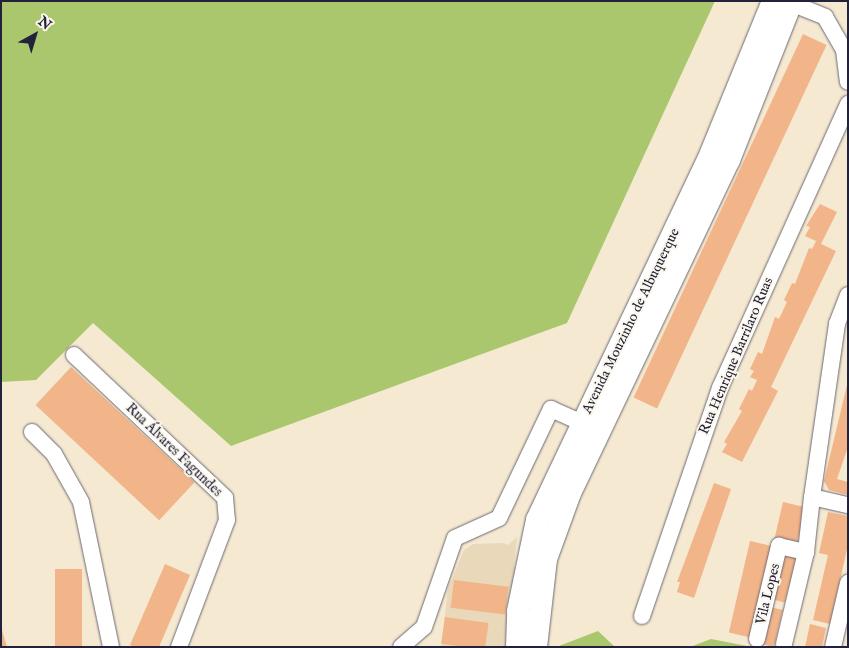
<!DOCTYPE html>
<meta charset="utf-8">
<style>
body{margin:0}
#map{position:relative;width:849px;height:648px;overflow:hidden;background:#f5e9d2;font-family:"IM FELL English",serif}
div>[style]{position:absolute}
[style*='--x']{left:calc(var(--x)*1px);top:calc(var(--y)*1px);width:calc(var(--w)*1px);rotate:calc(var(--a)*1deg)}
.built>*{inset:0;background:#e9d9ba}
.green>*{inset:0;background:#aac76e}
.building>*{inset:0;background:#f2b489;transform-origin:0 0}
.roads{filter:drop-shadow(0 0 1px #6c6870) drop-shadow(0 0 1px #6c6870)}
.minor>*{height:16px;margin:-8px;padding:0 8px;transform-origin:8px;border-radius:8px;background:#fff}
.secondary>*{height:22px;margin:-11px;padding:0 11px;transform-origin:11px;border-radius:11px;background:#fff}
span{translate:-50% -50%;white-space:nowrap;text-align:center;line-height:1.15;-webkit-text-stroke:4px #fbf7ec;paint-order:stroke}
.street-label{font-size:14px;color:#22223b}
.frame{position:absolute;inset:0;border:2px solid #22223b;pointer-events:none}
.north{position:absolute;left:10px;top:10px;width:50px;height:50px;-webkit-text-stroke:4px #fbf7ec;paint-order:stroke;rotate:39deg;font-size:14px;font-weight:700;line-height:20px;text-align:center;color:#22223b}
.north::after{content:'';display:block;margin:auto;width:18px;height:22px;background:#22223b;clip-path:polygon(50% 0,100% 100%,50% 72%,0 100%)}
</style>
<div id="map">
<div class="built">
<div style="clip-path:polygon(517px 537px,514px 567px,518px 569px,511px 647px,441px 647px,448px 589px,464px 550px,473px 544px,503px 543px,508px 545px)"></div>
</div>
<div class="green">
<div style="clip-path:polygon(1px 1px,715px 1px,567px 323px,231px 446px,93px 323px,36px 380px,1px 382px)"></div>
<div style="clip-path:polygon(598px 631px,615px 647px,559px 647px,559px 646px)"></div>
<div style="clip-path:polygon(711px 639px,752px 647px,690px 647px)"></div>
</div>
<div class="building">
<div style="left:803px;top:34px;width:26px;height:401px;rotate:25deg"></div>
<div style="clip-path:polygon(820px 204px,837px 212px,821px 244px,836px 251px,771px 387px,778px 391px,742px 462px,722px 452px,727px 444px,724px 442px,742px 411px,739px 409px,749px 389px,752px 391px,757px 380px,750px 377px,754px 371px,750px 369px,758px 352px,762px 354px,775px 317px,779px 319px,787px 302px,784px 300px,792px 283px,795px 284px,809px 248px,812px 249px,816px 241px,805px 236px,810px 227px,806px 226px)"></div>
<div style="left:71px;top:367px;width:169px;height:52px;rotate:43deg"></div>
<div style="clip-path:polygon(847px 385px,848px 447px,837px 479px,848px 482px,848px 495px,829px 490px,824px 481px)"></div>
<div style="clip-path:polygon(714px 483px,731px 489px,694px 598px,677px 592px,680px 582px,677px 582px)"></div>
<div style="left:783px;top:502px;width:23px;height:38px;rotate:13deg"></div>
<div style="clip-path:polygon(828px 512px,848px 516px,848px 545px,830px 624px,813px 620px,828px 555px,819px 553px)"></div>
<div style="left:750px;top:541px;width:22px;height:94px;rotate:13deg"></div>
<div style="left:782px;top:550px;width:16px;height:50px;rotate:15deg"></div>
<div style="clip-path:polygon(165px 564px,190px 575px,159px 647px,135px 647px,130px 645px)"></div>
<div style="left:55px;top:569px;width:27px;height:78px"></div>
<div style="left:454px;top:580px;width:55px;height:28px;rotate:7deg"></div>
<div style="left:770px;top:607px;width:13px;height:38px;rotate:13deg"></div>
<div style="left:445px;top:617px;width:44px;height:27px;rotate:8deg"></div>
<div style="clip-path:polygon(810px 624px,826px 628px,822px 647px,805px 647px)"></div>
<div style="clip-path:polygon(1px 630px,2px 630px,7px 647px,1px 647px)"></div>
</div>
<div class="roads">
<div class="minor">
<div style="--x:791;--y:3;--w:37;--a:22"></div>
<div style="--x:825;--y:17;--w:38;--a:60"></div>
<div style="--x:844;--y:50;--w:32;--a:83"></div>
<div style="--x:848;--y:295;--w:31;--a:111"></div>
<div style="--x:837;--y:324;--w:175;--a:98.2"></div>
<div style="--x:812;--y:497;--w:37;--a:13"></div>
<div style="--x:74;--y:355;--w:208;--a:43.4"></div>
<div style="--x:225;--y:498;--w:22;--a:85"></div>
<div style="--x:227;--y:520;--w:136;--a:110.7"></div>
<div style="--x:32;--y:432;--w:31;--a:45"></div>
<div style="--x:54;--y:454;--w:55;--a:60.6"></div>
<div style="--x:81;--y:502;--w:148;--a:78.3"></div>
<div style="--x:642;--y:616;--w:241;--a:-71.1"></div>
<div style="--x:720;--y:388;--w:312;--a:-65.7"></div>
<div style="--x:757;--y:639;--w:96;--a:-76.7"></div>
<div style="--x:779;--y:546;--w:28;--a:13"></div>
<div style="--x:784;--y:644;--w:95;--a:-76.6"></div>
<div style="--x:806;--y:552;--w:55;--a:-83.8"></div>
<div style="--x:401;--y:647;--w:30;--a:-41"></div>
<div style="--x:424;--y:627;--w:94;--a:-70.8"></div>
<div style="--x:455;--y:538;--w:48;--a:-24.4"></div>
<div style="--x:499;--y:518;--w:121;--a:-64.5"></div>
<div style="--x:551;--y:409;--w:34;--a:24"></div>
<div style="--x:833;--y:647;--w:66;--a:-76.8"></div>
</div>
<div class="secondary">
<div style="--x:517;--y:647;--w:36;--a:-88"></div>
<div style="--x:518;--y:611;--w:93;--a:-78.2"></div>
<div style="--x:537;--y:520;--w:406;--a:-64.6"></div>
<div style="--x:711;--y:153;--w:164;--a:-67.8"></div>
<div style="--x:536;--y:647;--w:89;--a:-83.5"></div>
<div style="--x:546;--y:559;--w:70;--a:-70"></div>
<div style="--x:570;--y:493;--w:369;--a:-64.5"></div>
<div style="--x:729;--y:160;--w:171;--a:-68.4"></div>
</div>
</div>
<div class="street-label">
<span style="left:631px;top:321px;rotate:-64deg">Avenida Mouzinho de Albuquerque</span>
<span style="left:736px;top:356px;rotate:-67deg">Rua Henrique Barrilaro Ruas</span>
<span style="left:174px;top:450px;rotate:44deg">Rua Álvares Fagundes</span>
<span style="left:768px;top:594px;rotate:-76deg">Vila Lopes</span>
</div>
<div class="frame"></div>
<div class="north">N</div>
</div>
